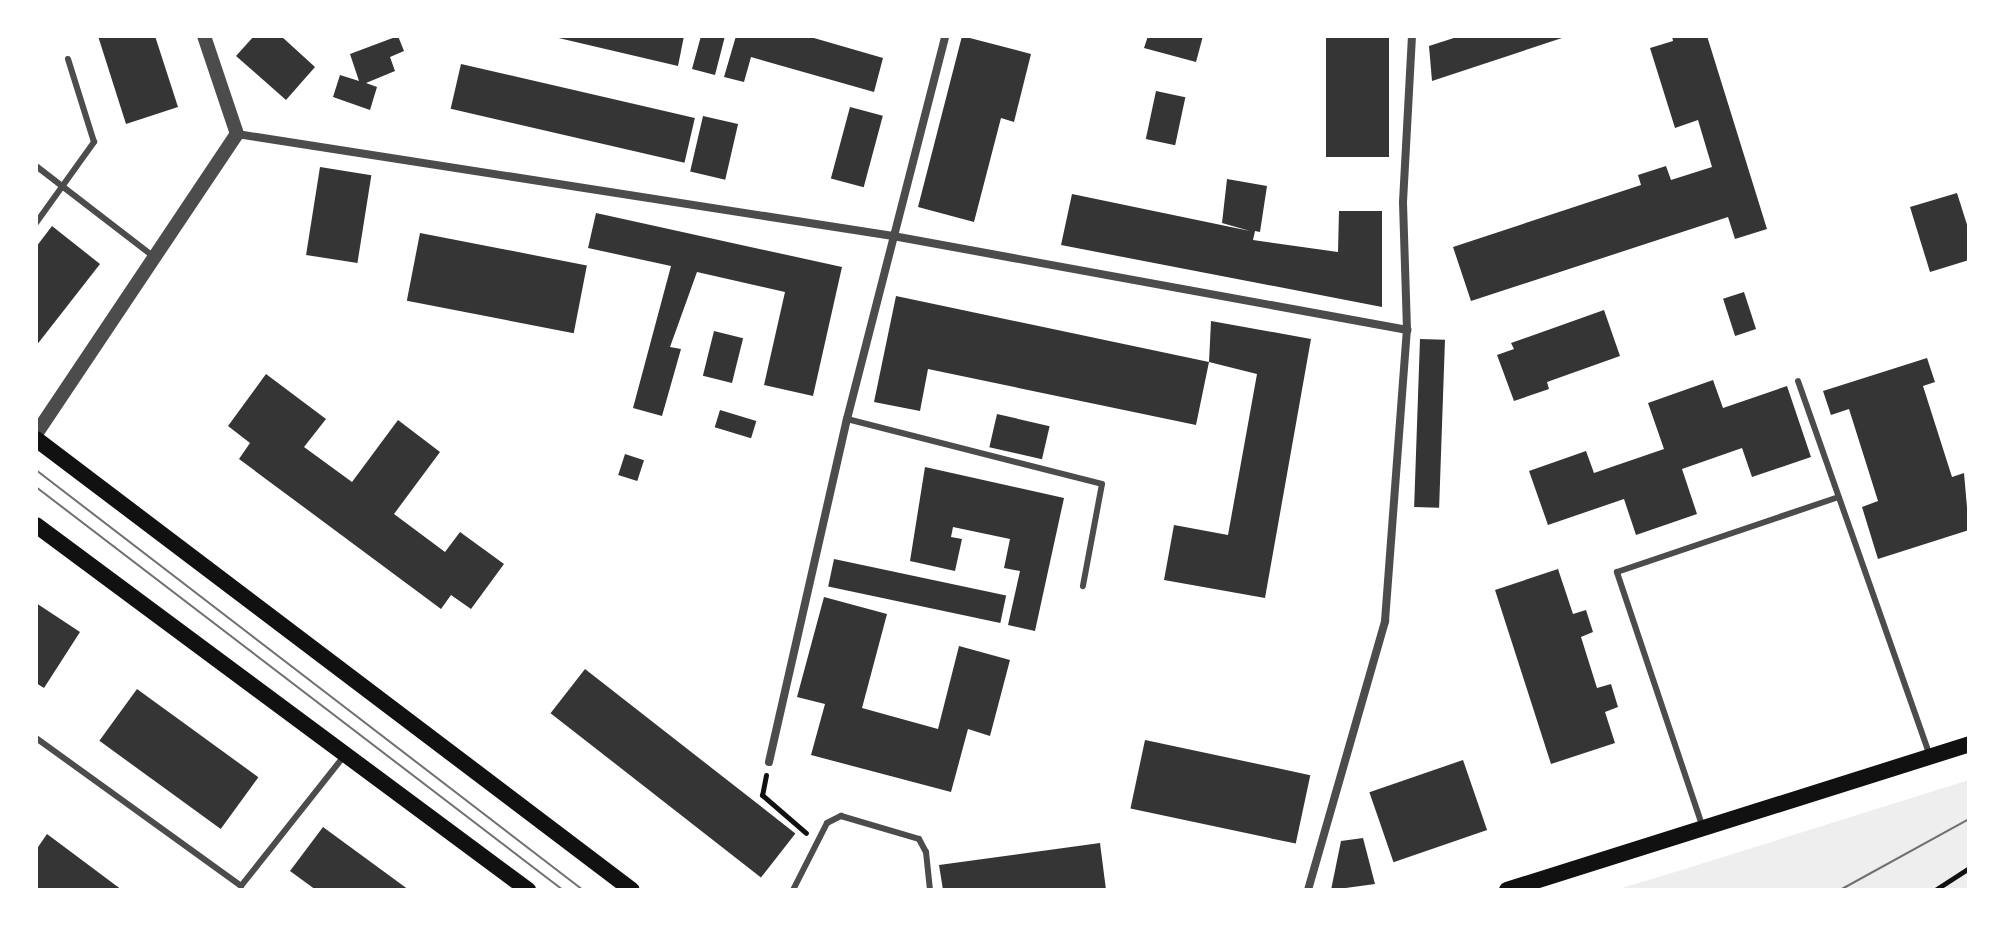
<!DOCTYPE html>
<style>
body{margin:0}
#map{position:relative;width:2005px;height:926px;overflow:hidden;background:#fff;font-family:"Fira Sans Condensed",sans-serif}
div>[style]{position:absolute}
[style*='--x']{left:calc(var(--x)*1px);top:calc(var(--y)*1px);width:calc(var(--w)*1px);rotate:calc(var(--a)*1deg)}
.green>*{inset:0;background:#eee}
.building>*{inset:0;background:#353535;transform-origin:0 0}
.path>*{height:5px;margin:-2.5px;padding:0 2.5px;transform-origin:2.5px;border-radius:2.5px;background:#111}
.service>*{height:6px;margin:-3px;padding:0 3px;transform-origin:3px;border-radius:3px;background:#4c4c4c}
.minor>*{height:8px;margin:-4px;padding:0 4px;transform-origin:4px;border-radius:4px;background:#4c4c4c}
.tertiary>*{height:14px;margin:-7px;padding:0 7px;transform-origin:7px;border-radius:7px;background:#4c4c4c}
.secondary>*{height:16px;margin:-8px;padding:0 8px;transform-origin:8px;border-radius:8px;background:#111}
.tram>*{height:2px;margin:-1px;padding:0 1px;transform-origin:1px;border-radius:1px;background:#707070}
span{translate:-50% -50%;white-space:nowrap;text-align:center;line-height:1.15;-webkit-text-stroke:6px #fff;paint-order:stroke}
.frame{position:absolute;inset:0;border:38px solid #fff;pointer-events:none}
</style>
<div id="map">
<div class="green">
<div style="clip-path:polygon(1969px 780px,1969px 890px,1615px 890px,1675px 872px)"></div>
</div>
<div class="building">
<div style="clip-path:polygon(98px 36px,155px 36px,178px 107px,126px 124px)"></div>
<div style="clip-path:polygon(254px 36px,281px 36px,315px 67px,286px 100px,236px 56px)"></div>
<div style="clip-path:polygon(398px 36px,404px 51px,390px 57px,395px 71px,366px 83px,377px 87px,370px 110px,333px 97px,340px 75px,359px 81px,350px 54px)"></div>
<div style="clip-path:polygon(550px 36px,684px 36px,678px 66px)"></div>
<div style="clip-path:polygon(701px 36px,725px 36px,715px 75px,692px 69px)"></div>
<div style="clip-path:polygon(736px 36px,807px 36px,883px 58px,874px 92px,751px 57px,744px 82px,724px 77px)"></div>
<div style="clip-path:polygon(962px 36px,1031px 54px,1014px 122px,1001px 118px,974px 222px,918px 207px)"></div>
<div style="clip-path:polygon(1148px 36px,1203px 36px,1196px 62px,1144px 48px)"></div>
<div style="left:1326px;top:36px;width:63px;height:121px"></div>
<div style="clip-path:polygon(1460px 36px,1565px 36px,1565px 37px,1432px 81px,1429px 46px)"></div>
<div style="clip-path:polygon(1672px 36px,1707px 36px,1767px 229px,1735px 239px,1728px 217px,1471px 301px,1453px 247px,1641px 185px,1638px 175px,1666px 166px,1671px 180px,1712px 167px,1698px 120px,1675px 128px,1650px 48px,1673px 41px)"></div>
<div style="left:461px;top:64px;width:240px;height:46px;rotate:13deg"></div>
<div style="left:1156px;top:91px;width:30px;height:49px;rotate:12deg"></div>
<div style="left:850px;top:107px;width:34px;height:74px;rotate:15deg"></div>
<div style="left:703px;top:116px;width:36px;height:57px;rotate:13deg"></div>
<div style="left:320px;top:167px;width:52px;height:89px;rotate:9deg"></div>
<div style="clip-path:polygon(1227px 179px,1267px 186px,1260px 232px,1255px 231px,1253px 240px,1338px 252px,1339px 211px,1382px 211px,1382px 307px,1061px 245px,1072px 194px,1250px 231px,1222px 223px)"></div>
<div style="clip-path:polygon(1957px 193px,1969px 231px,1969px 260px,1930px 272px,1910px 207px)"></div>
<div style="clip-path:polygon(596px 213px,842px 267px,813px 396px,764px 385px,785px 292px,697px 272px,670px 347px,681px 349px,662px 416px,633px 408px,671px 266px,588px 248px)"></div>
<div style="clip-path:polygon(52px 226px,100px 264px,36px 346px,36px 247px)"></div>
<div style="left:420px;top:233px;width:170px;height:69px;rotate:11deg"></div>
<div style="left:1744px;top:292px;width:39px;height:22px;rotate:72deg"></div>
<div style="clip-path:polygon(896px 296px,1209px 362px,1196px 425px,928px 369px,920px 411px,874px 402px)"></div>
<div style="clip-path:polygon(1604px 310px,1620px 356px,1547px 382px,1549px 389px,1514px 401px,1497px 355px,1514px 349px,1511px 343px)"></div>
<div style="clip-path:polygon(1211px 321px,1311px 339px,1265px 598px,1164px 580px,1174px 525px,1228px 535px,1257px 374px,1209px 362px)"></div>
<div style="left:714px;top:331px;width:30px;height:46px;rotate:14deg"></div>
<div style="left:1420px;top:339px;width:25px;height:168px;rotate:2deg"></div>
<div style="clip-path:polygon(1927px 358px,1935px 382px,1923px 386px,1952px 477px,1964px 473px,1969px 530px,1878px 559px,1862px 507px,1878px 501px,1849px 409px,1831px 415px,1823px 391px)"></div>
<div style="clip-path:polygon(266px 374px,326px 419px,304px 447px,352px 482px,398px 420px,440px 452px,394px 514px,445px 552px,460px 532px,504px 564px,471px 609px,451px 595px,441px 609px,239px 459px,250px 443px,228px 426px)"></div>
<div style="clip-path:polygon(1713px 380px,1723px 408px,1787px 386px,1811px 457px,1752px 477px,1742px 448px,1682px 469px,1697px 514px,1636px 535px,1624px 499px,1548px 525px,1529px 471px,1586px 451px,1594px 473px,1664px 449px,1648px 403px)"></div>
<div style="left:720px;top:410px;width:38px;height:18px;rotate:17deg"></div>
<div style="left:997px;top:414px;width:54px;height:34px;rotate:13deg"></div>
<div style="left:625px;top:454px;width:20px;height:22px;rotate:18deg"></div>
<div style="clip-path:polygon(925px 467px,1064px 498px,1035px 631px,1008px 625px,1020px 571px,1004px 568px,1010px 539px,953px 527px,951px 537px,962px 539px,955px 571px,910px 561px)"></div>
<div style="left:834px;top:559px;width:176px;height:28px;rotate:12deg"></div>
<div style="clip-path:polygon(1558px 569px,1573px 614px,1586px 610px,1593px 632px,1581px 637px,1597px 688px,1611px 684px,1618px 707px,1605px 712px,1615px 743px,1551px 764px,1495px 590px)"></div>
<div style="clip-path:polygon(824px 597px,887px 614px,862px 708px,938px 729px,959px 646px,1010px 660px,990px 736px,968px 729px,951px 792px,811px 755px,825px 704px,797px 697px)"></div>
<div style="clip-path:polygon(36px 603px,80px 632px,44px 688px,36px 683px)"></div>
<div style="left:585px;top:669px;width:267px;height:56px;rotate:38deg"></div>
<div style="left:137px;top:689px;width:150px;height:64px;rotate:36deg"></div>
<div style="left:1145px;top:740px;width:169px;height:70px;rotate:12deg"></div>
<div style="left:1463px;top:760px;width:74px;height:99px;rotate:71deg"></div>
<div style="clip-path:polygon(323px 827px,409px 890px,316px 890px,290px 871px)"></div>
<div style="clip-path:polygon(47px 834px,122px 890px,36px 890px,36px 850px)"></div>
<div style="clip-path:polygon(1363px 838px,1375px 884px,1331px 890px,1341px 841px)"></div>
<div style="clip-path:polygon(1100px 843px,1106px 890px,943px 890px,939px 865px)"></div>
</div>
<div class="path">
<div style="--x:766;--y:775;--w:20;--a:101"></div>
<div style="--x:762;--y:795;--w:58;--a:40.8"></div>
<div style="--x:1935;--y:890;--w:40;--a:-32.9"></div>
</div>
<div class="service">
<div style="--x:36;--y:166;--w:149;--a:37.6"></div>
<div style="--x:36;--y:223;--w:100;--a:-54.4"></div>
<div style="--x:94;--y:142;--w:87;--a:-107.4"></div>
<div style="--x:1798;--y:381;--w:394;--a:70.6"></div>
<div style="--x:847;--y:419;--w:263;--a:14.3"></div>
<div style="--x:1102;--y:484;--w:104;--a:100.6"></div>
<div style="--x:36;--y:738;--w:253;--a:35.8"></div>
<div style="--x:241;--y:886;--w:167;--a:-51.6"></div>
<div style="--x:1702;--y:825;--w:267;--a:-108.6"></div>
<div style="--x:1617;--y:572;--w:234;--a:-18.7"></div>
<div style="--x:793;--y:890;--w:75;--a:-63.1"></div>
<div style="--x:827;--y:823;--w:16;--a:-27"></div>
<div style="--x:841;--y:816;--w:81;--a:16.4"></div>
<div style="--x:919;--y:839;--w:15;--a:62"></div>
<div style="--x:926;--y:852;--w:38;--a:84"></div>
</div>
<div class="minor">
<div style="--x:237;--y:134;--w:664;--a:8.84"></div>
<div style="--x:893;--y:236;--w:523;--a:10.36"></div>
<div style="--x:769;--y:762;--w:352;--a:-77.2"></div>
<div style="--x:847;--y:419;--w:395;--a:-75.6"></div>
<div style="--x:1308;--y:890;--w:280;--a:-74"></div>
<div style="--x:1385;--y:621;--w:292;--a:-85.7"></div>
<div style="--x:1407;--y:330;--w:128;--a:-91.8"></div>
<div style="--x:1403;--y:202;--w:166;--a:-86.9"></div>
</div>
<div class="tertiary">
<div style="--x:36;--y:434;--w:361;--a:-56.2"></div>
<div style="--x:237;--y:134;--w:103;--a:-108.6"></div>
</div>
<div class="secondary">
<div style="--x:36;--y:439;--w:747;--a:37.12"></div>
<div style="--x:36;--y:525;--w:613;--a:36.57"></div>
<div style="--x:1507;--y:890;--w:485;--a:-17.5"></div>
</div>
<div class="tram">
<div style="--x:36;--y:470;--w:690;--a:37.52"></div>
<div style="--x:36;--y:487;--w:663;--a:37.41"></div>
<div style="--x:1840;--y:890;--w:147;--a:-28.8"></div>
</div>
<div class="frame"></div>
</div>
